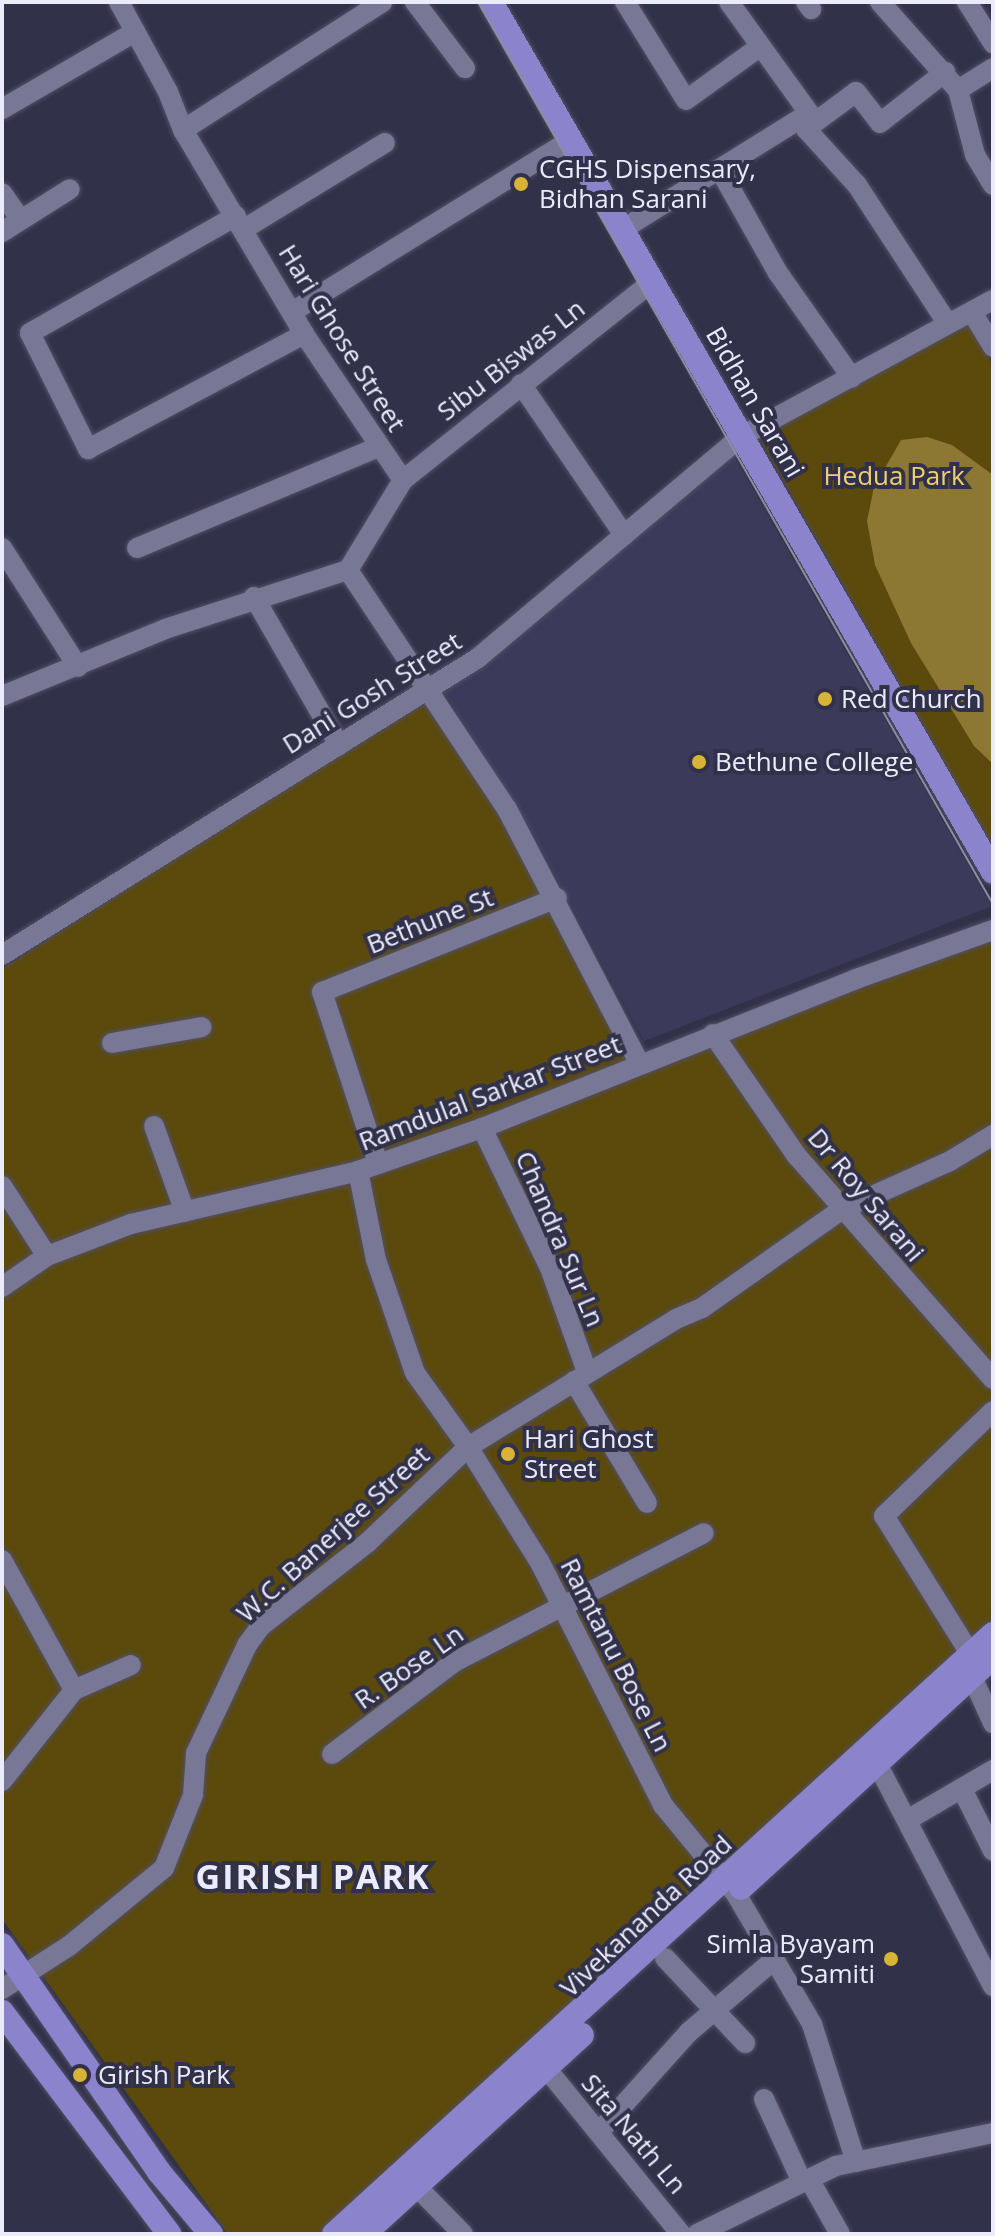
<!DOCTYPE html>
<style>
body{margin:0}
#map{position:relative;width:995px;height:2236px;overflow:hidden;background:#32314a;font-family:"Open Sans",sans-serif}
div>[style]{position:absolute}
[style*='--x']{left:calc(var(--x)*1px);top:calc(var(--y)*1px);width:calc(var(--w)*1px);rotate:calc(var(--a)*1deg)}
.built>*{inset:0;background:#3c3a5a}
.green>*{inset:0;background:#5b4a0c}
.water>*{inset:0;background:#8d7833}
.roads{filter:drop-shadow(0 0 2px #514f65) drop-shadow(0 0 2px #514f65)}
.minor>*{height:20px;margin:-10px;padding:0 10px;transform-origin:10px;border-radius:10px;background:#787795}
.major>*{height:24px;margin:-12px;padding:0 12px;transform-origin:12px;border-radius:12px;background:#8b84cc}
.tram>*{height:2px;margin:-1px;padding:0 1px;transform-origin:1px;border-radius:1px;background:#8d8da2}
.dots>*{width:22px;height:22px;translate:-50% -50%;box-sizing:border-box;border:4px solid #32314a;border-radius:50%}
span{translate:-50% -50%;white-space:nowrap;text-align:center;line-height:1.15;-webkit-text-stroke:8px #32314a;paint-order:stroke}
.poi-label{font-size:26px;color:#ebebfc}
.left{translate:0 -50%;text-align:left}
.right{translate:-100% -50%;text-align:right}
.street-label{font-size:26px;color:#ebebfc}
.park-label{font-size:26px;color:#efd06f}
.district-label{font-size:34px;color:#ebebfc;font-weight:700;letter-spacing:2px}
.frame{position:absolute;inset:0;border:4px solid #ebebfc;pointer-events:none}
</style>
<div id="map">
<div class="built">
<div style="clip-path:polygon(733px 454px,992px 906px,644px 1041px,532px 831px,445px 693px)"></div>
</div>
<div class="green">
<div style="clip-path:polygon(968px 322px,993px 365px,993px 847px,759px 438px)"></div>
<div style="clip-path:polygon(431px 694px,644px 1066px,993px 933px,993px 1634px,320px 2234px,228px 2234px,2px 1919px,2px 969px)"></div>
</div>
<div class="water">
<div style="clip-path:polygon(927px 437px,952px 445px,993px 475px,993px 764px,974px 746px,911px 643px,875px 565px,867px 521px,874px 487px,901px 440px)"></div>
</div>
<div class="roads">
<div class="minor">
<div style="--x:119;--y:2;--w:102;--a:61.4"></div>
<div style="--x:168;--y:92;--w:41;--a:68.5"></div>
<div style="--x:183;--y:130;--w:237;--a:59.3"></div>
<div style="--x:304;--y:334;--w:176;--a:55.9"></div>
<div style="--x:403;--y:480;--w:105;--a:121.4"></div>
<div style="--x:348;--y:570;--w:287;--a:56.4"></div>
<div style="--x:507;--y:809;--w:288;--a:62.5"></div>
<div style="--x:415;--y:2;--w:83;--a:52.9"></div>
<div style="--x:625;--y:2;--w:115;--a:58.1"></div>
<div style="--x:686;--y:100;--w:92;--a:-35.8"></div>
<div style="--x:729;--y:2;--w:137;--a:54.2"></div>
<div style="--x:809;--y:113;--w:16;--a:101"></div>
<div style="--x:806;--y:129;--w:76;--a:47.7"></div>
<div style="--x:857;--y:185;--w:166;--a:56.8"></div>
<div style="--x:806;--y:2;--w:9;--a:54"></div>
<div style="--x:880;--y:2;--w:118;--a:48.4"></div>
<div style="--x:958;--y:90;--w:67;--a:75.3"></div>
<div style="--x:975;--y:155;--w:35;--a:59"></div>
<div style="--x:967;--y:2;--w:49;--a:57.6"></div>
<div style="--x:958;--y:90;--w:41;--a:-32.2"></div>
<div style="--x:2;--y:109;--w:154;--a:-30.1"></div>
<div style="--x:806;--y:129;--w:62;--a:-36.5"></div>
<div style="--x:856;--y:92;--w:39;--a:52"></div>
<div style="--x:880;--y:123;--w:83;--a:-38.1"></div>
<div style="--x:183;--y:130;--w:237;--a:-32.7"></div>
<div style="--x:720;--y:170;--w:118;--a:60.6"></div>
<div style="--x:778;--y:273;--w:128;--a:54.8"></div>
<div style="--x:2;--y:193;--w:29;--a:55"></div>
<div style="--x:236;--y:216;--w:237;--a:150.4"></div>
<div style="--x:30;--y:333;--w:130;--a:63.4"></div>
<div style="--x:88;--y:449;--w:245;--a:-28"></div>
<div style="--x:244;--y:229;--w:165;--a:-31.4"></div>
<div style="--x:623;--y:229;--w:219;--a:-31.9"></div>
<div style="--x:2;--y:232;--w:80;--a:-32.3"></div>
<div style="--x:292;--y:312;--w:328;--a:-31.7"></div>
<div style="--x:972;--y:312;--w:41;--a:59"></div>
<div style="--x:521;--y:384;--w:183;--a:55.7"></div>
<div style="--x:403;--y:480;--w:320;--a:-38.5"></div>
<div style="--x:2;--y:548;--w:141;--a:57.4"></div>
<div style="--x:137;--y:548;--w:261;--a:-22.7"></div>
<div style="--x:254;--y:597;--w:171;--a:60.1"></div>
<div style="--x:2;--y:696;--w:176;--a:-22.3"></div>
<div style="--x:165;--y:629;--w:192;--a:-17.9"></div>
<div style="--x:2;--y:955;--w:561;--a:-31.96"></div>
<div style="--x:478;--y:658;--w:345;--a:-40.1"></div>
<div style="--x:742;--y:436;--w:285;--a:-28.5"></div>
<div style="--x:713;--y:1034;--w:148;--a:55.5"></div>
<div style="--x:797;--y:1156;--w:297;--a:48.7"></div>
<div style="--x:112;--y:1043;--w:91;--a:-10.1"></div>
<div style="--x:154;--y:1126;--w:91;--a:70.2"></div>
<div style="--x:482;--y:1128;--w:156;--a:64.1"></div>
<div style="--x:550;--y:1268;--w:110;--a:70.4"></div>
<div style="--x:378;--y:1163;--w:180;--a:-108.1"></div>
<div style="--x:322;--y:992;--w:253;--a:-21.8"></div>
<div style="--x:2;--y:1186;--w:83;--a:57.3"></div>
<div style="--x:2;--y:1287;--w:55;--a:-34.6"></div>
<div style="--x:47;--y:1256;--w:90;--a:-20.9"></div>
<div style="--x:131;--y:1224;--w:233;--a:-13.1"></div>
<div style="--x:358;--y:1171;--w:131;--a:-19.1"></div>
<div style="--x:482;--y:1128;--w:403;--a:-21.7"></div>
<div style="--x:856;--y:979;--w:145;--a:-19.7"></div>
<div style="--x:574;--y:1381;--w:142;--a:59.1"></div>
<div style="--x:2;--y:1560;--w:149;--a:61"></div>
<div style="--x:74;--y:1690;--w:62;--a:-23.7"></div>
<div style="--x:971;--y:1655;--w:164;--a:-122"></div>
<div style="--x:884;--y:1516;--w:151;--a:-43.9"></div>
<div style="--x:972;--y:1677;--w:51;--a:65.5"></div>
<div style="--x:871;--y:1752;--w:264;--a:62.5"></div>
<div style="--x:332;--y:1754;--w:153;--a:-37"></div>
<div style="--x:454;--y:1662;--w:281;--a:-27.3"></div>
<div style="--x:2;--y:1781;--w:116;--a:-51.6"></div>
<div style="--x:962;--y:1789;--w:69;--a:63.4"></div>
<div style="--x:909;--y:1819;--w:97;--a:-30.3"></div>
<div style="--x:665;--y:1958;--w:117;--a:46.7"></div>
<div style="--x:2;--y:1989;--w:80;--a:-32.7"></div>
<div style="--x:69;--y:1946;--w:123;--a:-39.4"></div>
<div style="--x:164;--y:1868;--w:79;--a:-68.3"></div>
<div style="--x:193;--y:1795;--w:42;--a:-85.9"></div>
<div style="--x:196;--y:1753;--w:119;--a:-64.7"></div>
<div style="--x:247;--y:1645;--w:24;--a:-54"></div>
<div style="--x:261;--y:1626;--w:135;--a:-38.1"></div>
<div style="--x:367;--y:1543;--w:139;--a:-43.5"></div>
<div style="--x:468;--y:1447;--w:91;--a:-125.6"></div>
<div style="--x:415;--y:1373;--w:120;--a:-109"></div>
<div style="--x:376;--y:1260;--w:91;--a:-101.4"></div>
<div style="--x:546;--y:2068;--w:214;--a:50.9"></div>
<div style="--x:764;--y:2099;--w:91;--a:65.4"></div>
<div style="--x:599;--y:2132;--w:135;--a:-48"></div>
<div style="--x:689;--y:2032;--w:111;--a:-40.3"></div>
<div style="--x:856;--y:2162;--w:145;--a:-107.7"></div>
<div style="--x:812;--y:2024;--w:151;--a:-120.3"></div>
<div style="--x:736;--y:1894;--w:115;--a:-129.4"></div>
<div style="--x:663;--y:1805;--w:274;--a:-116.9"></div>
<div style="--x:539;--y:1561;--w:134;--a:-121.9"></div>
<div style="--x:468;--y:1447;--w:244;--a:-31.6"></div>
<div style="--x:676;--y:1319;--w:28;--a:-23"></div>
<div style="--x:702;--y:1308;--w:170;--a:-35.2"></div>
<div style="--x:841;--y:1210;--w:120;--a:-24.2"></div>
<div style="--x:950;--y:1161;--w:50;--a:-31.2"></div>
<div style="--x:809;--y:2179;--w:63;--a:60.6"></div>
<div style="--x:416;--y:2186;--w:67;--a:45.6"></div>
<div style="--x:697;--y:2234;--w:155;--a:-26.1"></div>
<div style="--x:836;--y:2166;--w:160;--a:-11.9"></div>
</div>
<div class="major">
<div style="--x:491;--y:2;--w:1004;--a:60.01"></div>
<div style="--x:741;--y:1888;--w:342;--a:-42.5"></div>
<div style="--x:2;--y:1945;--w:276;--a:55.3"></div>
<div style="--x:159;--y:2172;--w:81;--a:50"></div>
<div style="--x:2;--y:2012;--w:278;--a:53"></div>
<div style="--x:334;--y:2234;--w:891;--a:-42.32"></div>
<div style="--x:364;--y:2234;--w:295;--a:-42.4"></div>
</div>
</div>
<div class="tram">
<div style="--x:478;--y:2;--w:1039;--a:60.28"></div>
</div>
<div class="dots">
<div style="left:521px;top:184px;background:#d8b434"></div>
<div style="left:825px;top:699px;background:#d8b434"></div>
<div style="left:699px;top:762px;background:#d8b434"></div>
<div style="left:508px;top:1454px;background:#d8b434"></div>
<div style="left:891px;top:1959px;background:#d8b434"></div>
<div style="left:80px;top:2075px;background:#d8b434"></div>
</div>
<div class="poi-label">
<span class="left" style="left:539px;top:184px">CGHS Dispensary,<br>Bidhan Sarani</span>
<span class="left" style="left:841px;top:699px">Red Church</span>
<span class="left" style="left:715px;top:762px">Bethune College</span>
<span class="left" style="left:524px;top:1454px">Hari Ghost<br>Street</span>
<span class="right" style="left:875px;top:1959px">Simla Byayam<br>Samiti</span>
<span class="left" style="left:98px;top:2075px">Girish Park</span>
</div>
<div class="street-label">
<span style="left:342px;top:338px;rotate:58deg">Hari Ghose Street</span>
<span style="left:511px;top:360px;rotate:-38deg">Sibu Biswas Ln</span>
<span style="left:755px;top:402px;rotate:60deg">Bidhan Sarani</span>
<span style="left:372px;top:693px;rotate:-32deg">Dani Gosh Street</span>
<span style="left:430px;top:921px;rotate:-22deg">Bethune St</span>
<span style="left:490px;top:1093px;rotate:-21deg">Ramdulal Sarkar Street</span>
<span style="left:866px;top:1195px;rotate:50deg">Dr Roy Sarani</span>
<span style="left:560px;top:1239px;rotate:67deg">Chandra Sur Ln</span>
<span style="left:333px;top:1534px;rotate:-42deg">W.C. Banerjee Street</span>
<span style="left:616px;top:1655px;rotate:63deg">Ramtanu Bose Ln</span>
<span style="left:409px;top:1667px;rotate:-35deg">R. Bose Ln</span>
<span style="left:646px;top:1916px;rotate:-43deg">Vivekananda Road</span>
<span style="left:634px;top:2134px;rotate:50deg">Sita Nath Ln</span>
</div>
<div class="park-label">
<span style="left:894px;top:476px">Hedua Park</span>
</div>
<div class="district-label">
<span style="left:313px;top:1877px">GIRISH PARK</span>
</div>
<div class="frame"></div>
</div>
